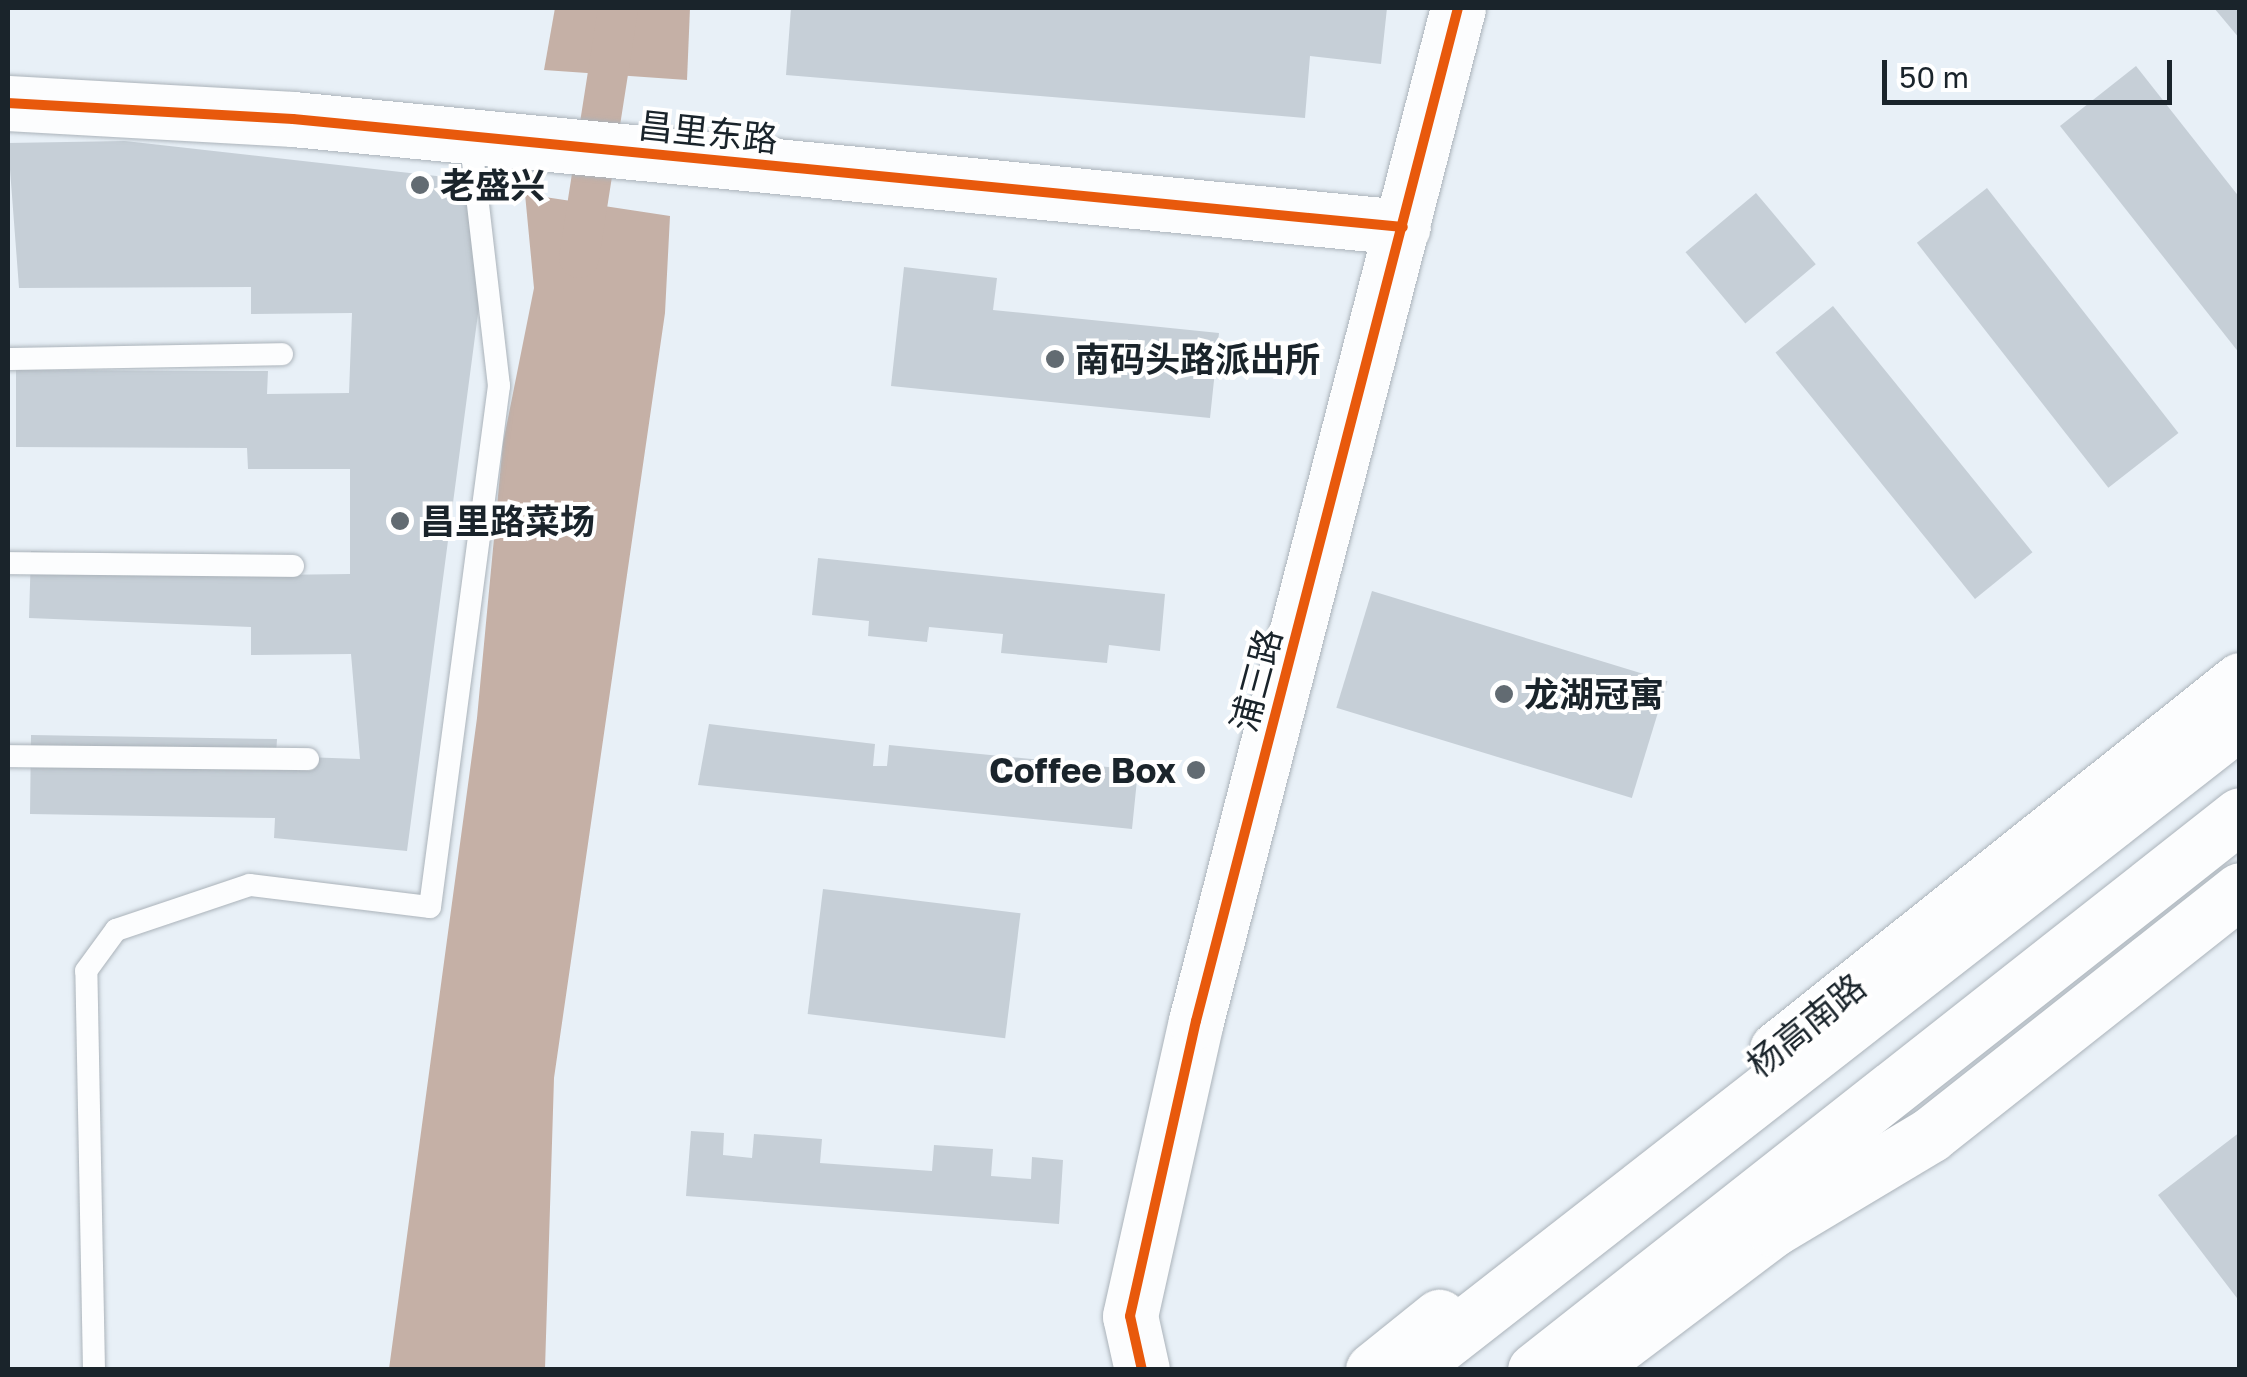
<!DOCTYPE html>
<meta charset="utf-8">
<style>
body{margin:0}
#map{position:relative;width:2247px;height:1377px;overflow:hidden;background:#e8f0f7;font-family:"Golos Text","Noto Sans SC",sans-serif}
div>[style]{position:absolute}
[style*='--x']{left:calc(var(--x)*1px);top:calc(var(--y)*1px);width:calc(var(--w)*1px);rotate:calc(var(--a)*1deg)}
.water>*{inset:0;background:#c5b0a6}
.canal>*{height:40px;margin:-20px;padding:0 20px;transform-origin:20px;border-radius:20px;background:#c5b0a6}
.building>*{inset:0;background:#c6cfd7;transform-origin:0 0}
.roads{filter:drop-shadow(0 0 2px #abb3ba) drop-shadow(0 0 2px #abb3ba)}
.service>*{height:22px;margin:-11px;padding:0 11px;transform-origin:11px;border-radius:11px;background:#fcfdfe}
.tertiary>*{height:55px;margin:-27.5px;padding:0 27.5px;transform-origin:27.5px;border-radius:27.5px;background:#fcfdfe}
.primary>*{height:55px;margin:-27.5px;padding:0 27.5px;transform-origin:27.5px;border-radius:27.5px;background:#fcfdfe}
.trunk>*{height:55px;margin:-27.5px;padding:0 27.5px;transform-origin:27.5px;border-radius:27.5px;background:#fcfdfe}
.cycleway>*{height:10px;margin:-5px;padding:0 5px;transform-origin:5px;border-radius:5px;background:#e8590c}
.dots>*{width:28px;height:28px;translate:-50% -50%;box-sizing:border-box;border:5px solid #fff;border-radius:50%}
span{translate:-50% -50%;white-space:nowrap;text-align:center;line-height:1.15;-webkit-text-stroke:8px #fff;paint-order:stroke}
.street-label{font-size:35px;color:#1a242b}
.poi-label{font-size:35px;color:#1a242b;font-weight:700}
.left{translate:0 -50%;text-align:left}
.right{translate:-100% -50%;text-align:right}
.frame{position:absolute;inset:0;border:10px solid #1a242b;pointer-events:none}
.scale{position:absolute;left:1882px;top:60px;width:290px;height:45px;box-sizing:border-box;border:5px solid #1a242b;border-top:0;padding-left:12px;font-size:30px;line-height:35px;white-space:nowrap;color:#1a242b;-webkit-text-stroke:8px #fff;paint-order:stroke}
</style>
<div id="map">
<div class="water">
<div style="clip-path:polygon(555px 8px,690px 8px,687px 80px,544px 70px)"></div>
<div style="clip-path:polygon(525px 194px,670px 216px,665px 313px,554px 1078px,545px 1369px,389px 1369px,477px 718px,503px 443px,534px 288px)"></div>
</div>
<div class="canal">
<div style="--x:579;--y:258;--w:253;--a:-81.1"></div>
</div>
<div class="building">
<div style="clip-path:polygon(791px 8px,1138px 9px,1387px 8px,1381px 64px,1310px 56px,1305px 118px,786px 75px)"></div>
<div style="clip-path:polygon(2214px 8px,2240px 8px,2240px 39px)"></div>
<div style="clip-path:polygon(2136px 66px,2240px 198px,2240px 354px,2060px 126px)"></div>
<div style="clip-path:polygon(125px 141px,472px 180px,481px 291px,407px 851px,274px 838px,275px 818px,30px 814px,31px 735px,277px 739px,276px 756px,360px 759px,351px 654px,251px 655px,251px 627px,29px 618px,31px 551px,274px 560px,273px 575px,350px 574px,350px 469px,248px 469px,247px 448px,16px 447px,16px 370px,268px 371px,267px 394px,349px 393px,352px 313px,251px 314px,251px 287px,19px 288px,8px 143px)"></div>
<div style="left:1987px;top:188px;width:311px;height:89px;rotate:52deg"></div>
<div style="left:1756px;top:193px;width:93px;height:92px;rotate:50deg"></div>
<div style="clip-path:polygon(904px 267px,997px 278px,993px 310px,1219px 333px,1210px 418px,891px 386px)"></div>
<div style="left:1833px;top:306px;width:317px;height:74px;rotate:51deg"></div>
<div style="clip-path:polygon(818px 558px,1165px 594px,1160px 651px,1109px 645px,1107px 663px,1001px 653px,1003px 634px,929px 627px,927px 642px,868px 636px,869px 621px,812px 615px)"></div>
<div style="left:1372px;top:591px;width:309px;height:122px;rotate:17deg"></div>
<div style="clip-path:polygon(709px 724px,875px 744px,873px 766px,887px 766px,889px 745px,1052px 761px,1049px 781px,1065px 783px,1068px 763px,1138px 770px,1132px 829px,698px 785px)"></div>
<div style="left:823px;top:889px;width:199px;height:126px;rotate:7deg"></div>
<div style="clip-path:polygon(691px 1131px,724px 1133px,723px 1155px,752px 1158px,754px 1134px,822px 1139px,820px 1163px,932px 1171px,934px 1145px,993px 1149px,991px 1176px,1031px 1179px,1032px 1157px,1063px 1160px,1059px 1224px,686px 1196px)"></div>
<div style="clip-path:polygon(2240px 1132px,2240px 1302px,2158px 1195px)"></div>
</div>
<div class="roads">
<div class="service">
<div style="--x:8;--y:359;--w:274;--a:-1"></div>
<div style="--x:8;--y:563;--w:285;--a:0.6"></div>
<div style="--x:8;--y:756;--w:300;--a:0.6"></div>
<div style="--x:94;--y:1370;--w:399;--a:-91.1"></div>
<div style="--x:86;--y:971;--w:51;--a:-53.8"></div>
<div style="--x:116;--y:930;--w:141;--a:-18.6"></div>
<div style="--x:250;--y:885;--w:181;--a:7"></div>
<div style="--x:430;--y:907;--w:526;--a:-82.46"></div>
<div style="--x:499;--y:386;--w:252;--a:-96.6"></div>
</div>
<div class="tertiary">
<div style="--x:8;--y:103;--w:285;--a:3.2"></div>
<div style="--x:293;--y:119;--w:1115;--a:5.56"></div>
<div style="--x:1142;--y:1370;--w:55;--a:-102.5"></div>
<div style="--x:1130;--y:1316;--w:302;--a:-77.4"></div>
<div style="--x:1196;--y:1021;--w:1046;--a:-75.5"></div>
</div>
<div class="primary">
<div style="--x:1777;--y:1049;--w:592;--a:-38.55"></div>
<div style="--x:1373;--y:1370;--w:85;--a:-38.8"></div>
<div style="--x:1586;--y:1370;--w:234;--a:-37"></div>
<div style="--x:1773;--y:1229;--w:183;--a:-30.9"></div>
<div style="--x:1930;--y:1135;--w:395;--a:-38.3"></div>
</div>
<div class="trunk">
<div style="--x:1408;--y:1370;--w:1055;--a:-37.96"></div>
<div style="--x:1535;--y:1370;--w:897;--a:-38.21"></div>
</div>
</div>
<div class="cycleway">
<div style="--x:8;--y:103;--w:285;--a:3.2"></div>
<div style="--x:293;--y:119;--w:1115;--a:5.56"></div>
<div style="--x:1142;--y:1370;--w:55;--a:-102.5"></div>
<div style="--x:1130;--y:1316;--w:302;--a:-77.4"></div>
<div style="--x:1196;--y:1021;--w:1046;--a:-75.5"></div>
</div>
<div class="dots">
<div style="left:420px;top:185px;background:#626b72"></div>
<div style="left:1055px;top:359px;background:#626b72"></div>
<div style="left:400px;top:521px;background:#626b72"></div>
<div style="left:1504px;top:694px;background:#626b72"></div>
<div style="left:1196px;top:770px;background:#626b72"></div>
</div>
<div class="street-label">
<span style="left:708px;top:132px;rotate:6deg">昌里东路</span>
<span style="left:1256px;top:680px;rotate:-75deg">浦三路</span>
<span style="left:1806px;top:1025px;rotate:-39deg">杨高南路</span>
</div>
<div class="poi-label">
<span class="left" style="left:440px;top:185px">老盛兴</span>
<span class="left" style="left:1075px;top:359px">南码头路派出所</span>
<span class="left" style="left:420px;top:521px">昌里路菜场</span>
<span class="left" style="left:1524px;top:694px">龙湖冠寓</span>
<span class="right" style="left:1176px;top:770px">Coffee Box</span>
</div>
<div class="frame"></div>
<div class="scale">50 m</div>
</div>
